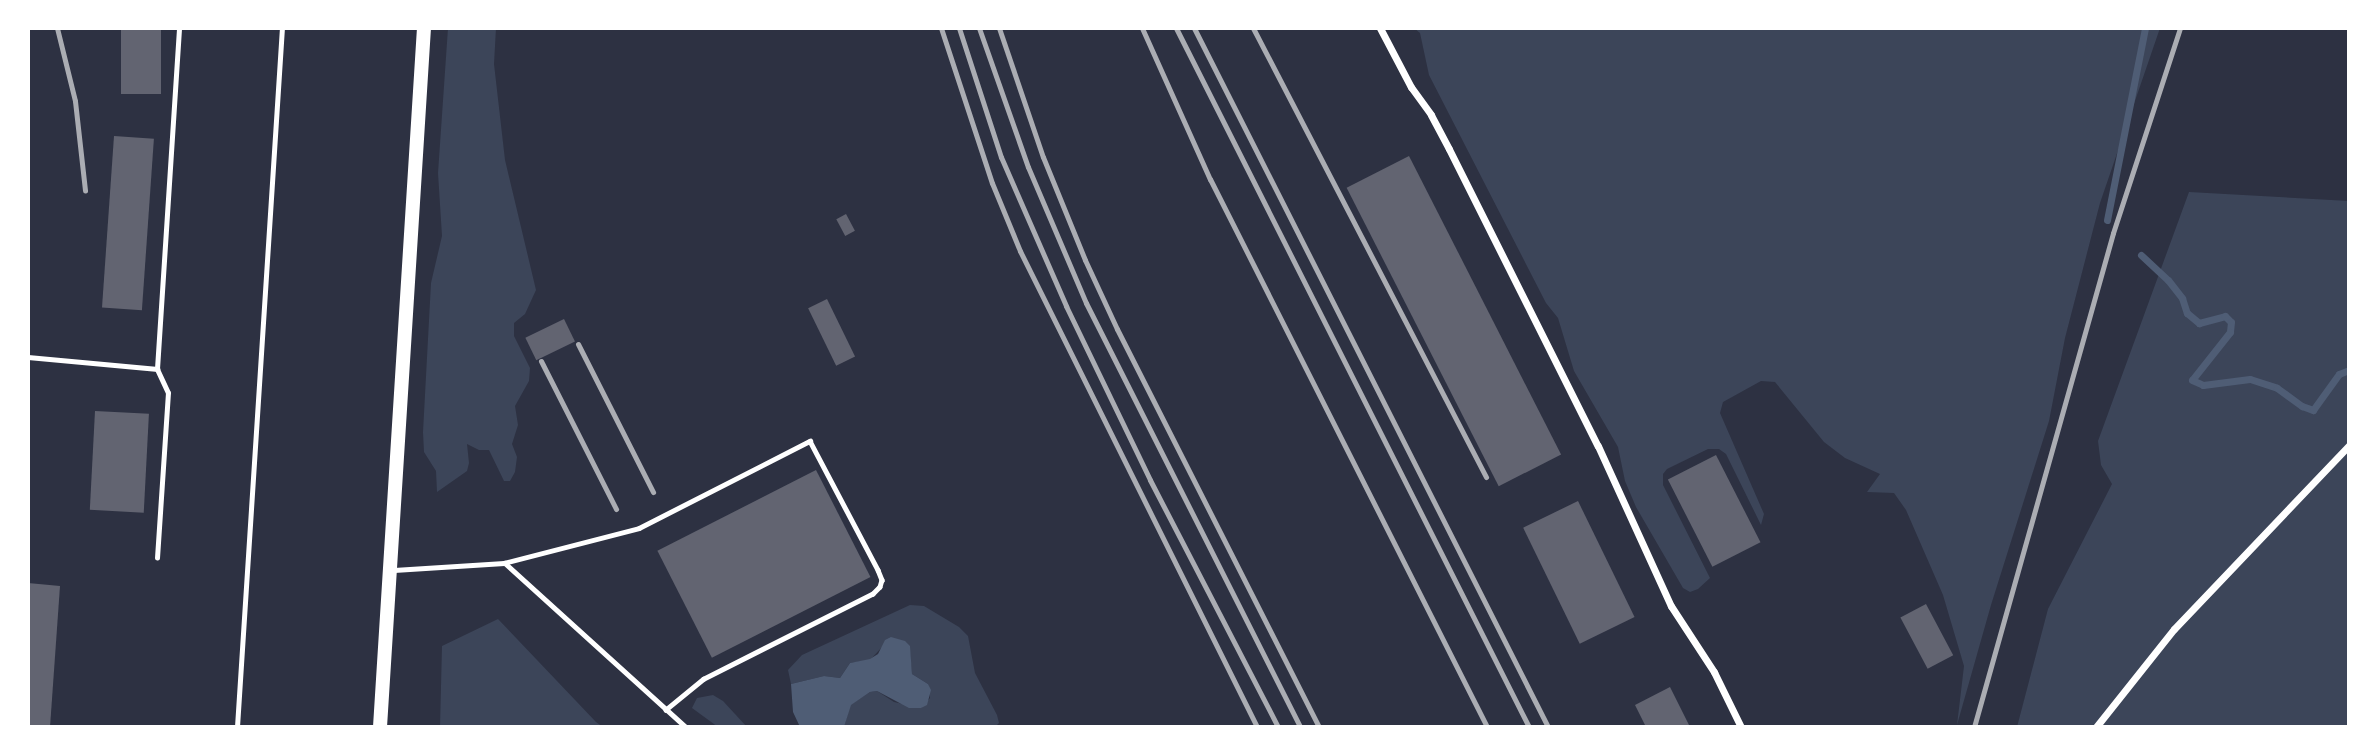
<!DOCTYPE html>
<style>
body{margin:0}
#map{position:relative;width:2377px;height:755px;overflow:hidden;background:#2d3142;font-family:Rubik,sans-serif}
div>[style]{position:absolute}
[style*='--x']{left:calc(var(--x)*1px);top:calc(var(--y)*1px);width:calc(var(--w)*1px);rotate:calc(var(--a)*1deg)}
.green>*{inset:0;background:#3c4559}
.water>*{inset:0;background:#4f5d75}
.stream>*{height:7px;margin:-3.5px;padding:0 3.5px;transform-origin:3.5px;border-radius:3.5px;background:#4f5d75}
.building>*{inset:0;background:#626471;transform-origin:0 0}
.service>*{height:4.5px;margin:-2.25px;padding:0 2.25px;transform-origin:2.25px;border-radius:2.25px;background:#fff}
.minor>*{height:7px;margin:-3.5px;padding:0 3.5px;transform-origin:3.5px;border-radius:3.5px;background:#fff}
.secondary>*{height:14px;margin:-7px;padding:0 7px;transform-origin:7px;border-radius:7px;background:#fff}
.rail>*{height:5px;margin:-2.5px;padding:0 2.5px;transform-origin:2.5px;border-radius:2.5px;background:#abadb3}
span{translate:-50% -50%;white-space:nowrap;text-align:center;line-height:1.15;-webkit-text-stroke:7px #fff;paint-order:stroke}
.frame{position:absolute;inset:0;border:30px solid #fff;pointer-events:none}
</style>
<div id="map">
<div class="green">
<div style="clip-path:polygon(448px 28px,496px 28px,494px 64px,505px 160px,536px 290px,525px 314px,514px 323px,514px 336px,530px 368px,529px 381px,515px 406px,518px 425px,512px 444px,517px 457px,515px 472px,510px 481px,504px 481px,489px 450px,479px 450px,467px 444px,469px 463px,467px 471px,437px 492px,436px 471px,424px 452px,423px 432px,431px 283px,442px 236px,438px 173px)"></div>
<div style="clip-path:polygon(1414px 28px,2160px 28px,2100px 203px,2065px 338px,2049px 421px,1991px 605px,1957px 725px,1964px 666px,1943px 595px,1906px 510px,1894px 493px,1867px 492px,1880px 474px,1845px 458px,1824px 442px,1775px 382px,1761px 381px,1723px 402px,1720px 413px,1764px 514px,1761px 525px,1726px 454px,1719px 449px,1708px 449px,1667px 469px,1663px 474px,1663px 485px,1710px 578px,1698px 589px,1690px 592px,1683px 588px,1636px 507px,1625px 481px,1618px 447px,1574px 371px,1558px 318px,1546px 303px,1429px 75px,1420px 33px)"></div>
<div style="clip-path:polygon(2189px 192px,2349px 201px,2349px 727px,2017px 727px,2048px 609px,2112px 484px,2101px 465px,2098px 441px)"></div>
<div style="clip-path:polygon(910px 605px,924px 606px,959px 627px,968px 636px,975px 673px,997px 715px,999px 723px,995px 727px,844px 727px,850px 705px,870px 692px,877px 691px,894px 702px,921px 708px,930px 698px,928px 684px,912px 674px,910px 653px,883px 646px,870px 660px,850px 663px,840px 678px,824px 676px,791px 684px,788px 670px,802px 655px)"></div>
<div style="clip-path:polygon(498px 619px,596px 722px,603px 727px,440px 727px,442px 646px)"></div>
<div style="clip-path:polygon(713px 695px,723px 701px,747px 727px,718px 727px,692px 708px,697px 698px)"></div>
</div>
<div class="water">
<div style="clip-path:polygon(891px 637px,905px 641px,910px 646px,912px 674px,928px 684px,931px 690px,927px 705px,921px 708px,909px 708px,877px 691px,870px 692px,851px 705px,844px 727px,800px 727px,793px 712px,791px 684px,824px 676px,840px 678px,850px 663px,870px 659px,878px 654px,885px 640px)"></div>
</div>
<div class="stream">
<div style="--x:2107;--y:220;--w:196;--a:-78.8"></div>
<div style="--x:2141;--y:255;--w:37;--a:43"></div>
<div style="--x:2168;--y:280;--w:23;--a:52"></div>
<div style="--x:2182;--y:298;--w:16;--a:72"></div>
<div style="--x:2187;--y:313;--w:16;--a:40"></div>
<div style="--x:2199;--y:323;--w:27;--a:-15"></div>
<div style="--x:2225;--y:316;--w:8;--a:45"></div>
<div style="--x:2231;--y:322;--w:10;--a:96"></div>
<div style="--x:2230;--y:332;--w:61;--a:128.4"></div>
<div style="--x:2192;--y:380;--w:12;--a:24"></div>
<div style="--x:2203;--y:385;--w:47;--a:-7.3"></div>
<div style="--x:2250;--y:379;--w:28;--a:18"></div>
<div style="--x:2277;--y:388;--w:31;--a:36"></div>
<div style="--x:2302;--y:406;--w:12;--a:20"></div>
<div style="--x:2313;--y:410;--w:44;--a:-54.2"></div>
<div style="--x:2339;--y:374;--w:11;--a:-22"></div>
</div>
<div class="building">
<div style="left:121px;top:28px;width:40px;height:66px"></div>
<div style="left:114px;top:136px;width:40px;height:172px;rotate:4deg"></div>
<div style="left:1409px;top:156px;width:335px;height:70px;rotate:63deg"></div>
<div style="left:846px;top:214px;width:19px;height:11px;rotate:62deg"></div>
<div style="left:827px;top:299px;width:64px;height:21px;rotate:64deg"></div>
<div style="left:564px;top:319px;width:25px;height:43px;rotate:64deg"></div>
<div style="left:95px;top:411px;width:54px;height:99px;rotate:3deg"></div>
<div style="left:1716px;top:455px;width:98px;height:54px;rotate:63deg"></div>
<div style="left:816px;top:470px;width:120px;height:178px;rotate:63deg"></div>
<div style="left:1578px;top:501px;width:129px;height:61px;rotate:64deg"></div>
<div style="clip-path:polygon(28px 583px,60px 586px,50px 727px,28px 727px)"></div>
<div style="left:1926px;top:604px;width:58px;height:29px;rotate:62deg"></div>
<div style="clip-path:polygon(1670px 687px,1690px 727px,1646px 727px,1635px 705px)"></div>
</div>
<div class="service">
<div style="--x:28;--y:357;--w:130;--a:5.3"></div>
<div style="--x:157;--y:558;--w:165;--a:-86.2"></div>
<div style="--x:168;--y:393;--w:26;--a:-115"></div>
<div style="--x:157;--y:369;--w:342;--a:-86.3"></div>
<div style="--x:505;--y:563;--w:244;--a:42.2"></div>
<div style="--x:394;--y:570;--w:110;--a:-3.6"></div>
<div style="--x:504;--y:563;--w:139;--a:-14.5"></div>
<div style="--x:639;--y:528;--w:192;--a:-27"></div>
<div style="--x:810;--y:441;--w:146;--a:62.2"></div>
<div style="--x:878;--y:570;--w:11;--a:68"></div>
<div style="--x:882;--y:580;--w:7;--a:106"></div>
<div style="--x:880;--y:587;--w:10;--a:135"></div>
<div style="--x:873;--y:594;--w:189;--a:153.3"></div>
<div style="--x:704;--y:679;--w:49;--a:140.8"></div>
<div style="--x:237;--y:727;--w:700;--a:-86.32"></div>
</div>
<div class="minor">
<div style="--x:1380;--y:28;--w:67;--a:62.3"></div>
<div style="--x:1411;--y:87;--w:34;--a:54"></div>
<div style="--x:1431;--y:115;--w:38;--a:62"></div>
<div style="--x:1449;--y:149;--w:332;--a:63.4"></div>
<div style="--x:1598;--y:446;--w:176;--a:65.5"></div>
<div style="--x:1671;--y:606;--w:79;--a:56.9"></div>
<div style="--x:1714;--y:672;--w:61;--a:63.9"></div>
<div style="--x:2096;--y:727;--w:125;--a:-51.5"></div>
<div style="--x:2174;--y:629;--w:254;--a:-46.4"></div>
</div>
<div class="secondary">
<div style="--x:380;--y:727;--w:700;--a:-86.4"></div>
</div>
<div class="rail">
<div style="--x:57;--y:28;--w:75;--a:76.1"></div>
<div style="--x:75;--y:101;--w:90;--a:83.6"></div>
<div style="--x:941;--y:28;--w:163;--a:71.8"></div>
<div style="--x:992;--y:183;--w:74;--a:67.6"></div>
<div style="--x:1020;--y:251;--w:532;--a:63.53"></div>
<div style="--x:959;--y:28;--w:136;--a:72"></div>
<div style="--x:1001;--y:157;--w:163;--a:66.4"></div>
<div style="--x:1066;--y:306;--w:193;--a:64.2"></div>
<div style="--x:1150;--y:480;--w:278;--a:62.6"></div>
<div style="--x:979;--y:28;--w:147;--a:70.6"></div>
<div style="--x:1028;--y:167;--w:148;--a:66.9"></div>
<div style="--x:1086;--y:303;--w:475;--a:63.2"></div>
<div style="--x:999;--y:28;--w:136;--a:71.2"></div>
<div style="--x:1043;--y:157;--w:111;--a:67.8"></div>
<div style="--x:1085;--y:260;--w:76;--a:65.1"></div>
<div style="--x:1117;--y:329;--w:446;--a:63.1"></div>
<div style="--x:1142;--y:28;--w:166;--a:65.8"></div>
<div style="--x:1210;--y:179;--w:614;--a:63.18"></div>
<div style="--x:1176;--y:28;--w:783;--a:63.21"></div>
<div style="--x:1194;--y:28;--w:784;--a:63.14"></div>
<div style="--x:1253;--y:28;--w:506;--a:62.57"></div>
<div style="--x:578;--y:344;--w:166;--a:63.1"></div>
<div style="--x:541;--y:361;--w:166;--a:63.1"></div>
<div style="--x:1974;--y:727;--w:513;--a:-74.28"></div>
<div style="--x:2113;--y:233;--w:216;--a:-71.9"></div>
</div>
<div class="frame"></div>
</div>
